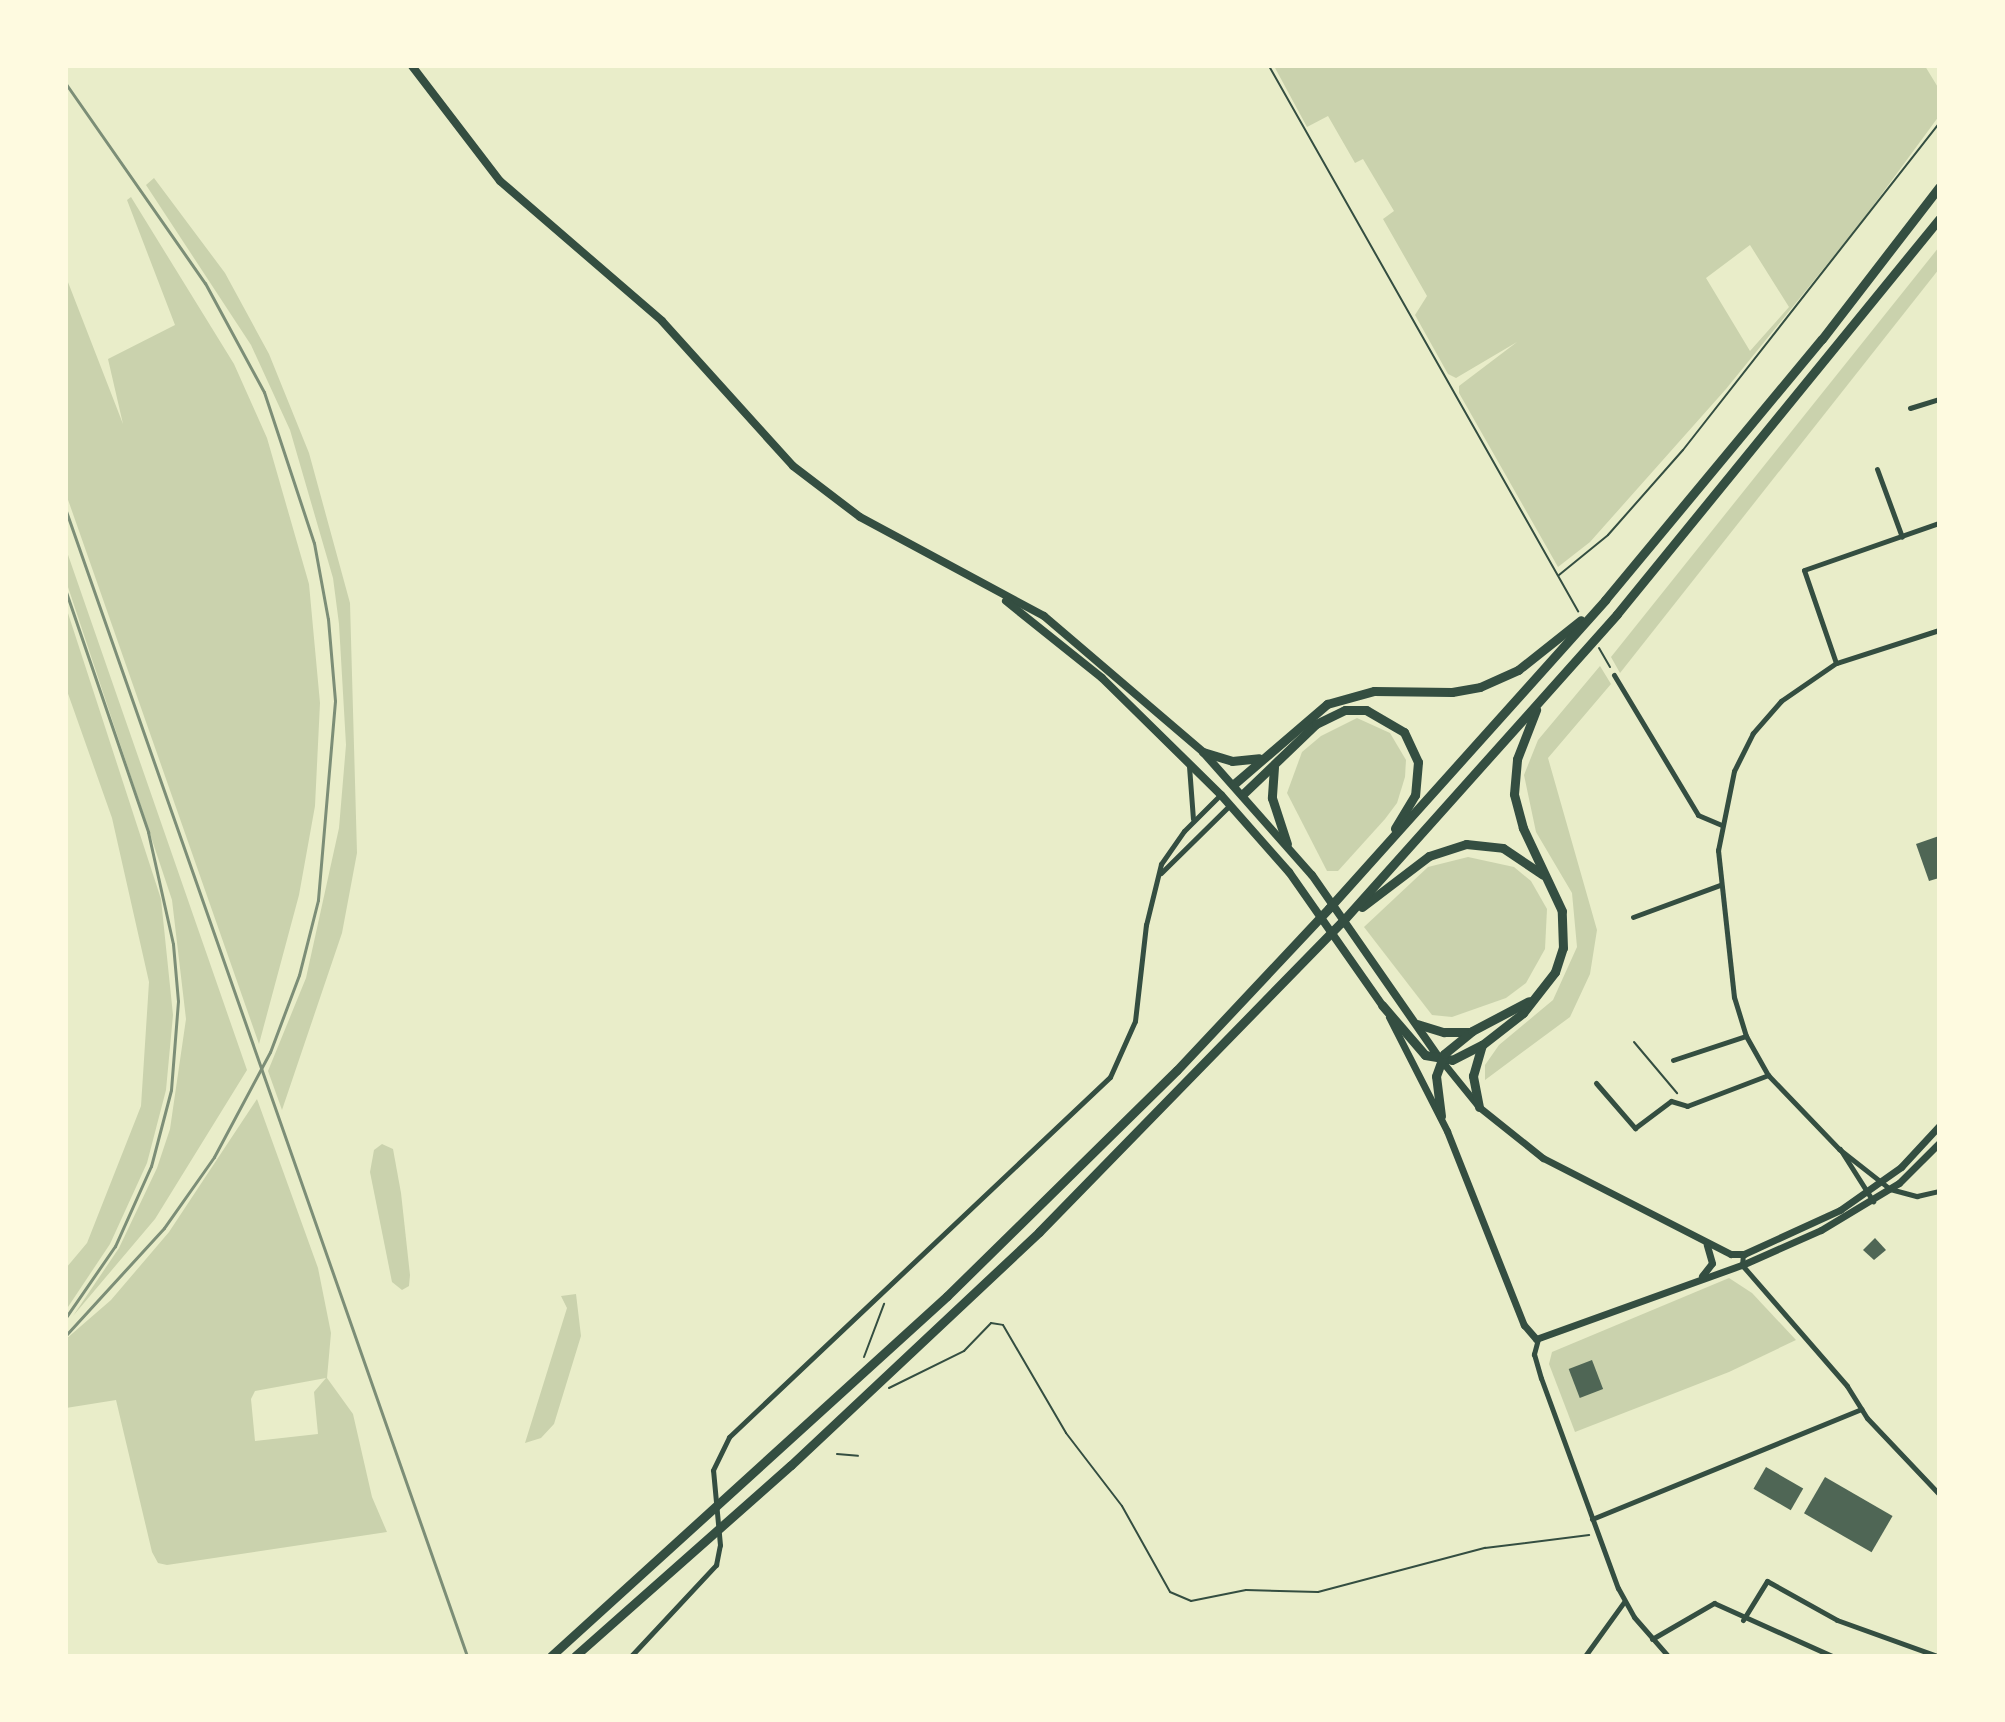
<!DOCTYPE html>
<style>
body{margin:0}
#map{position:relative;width:2005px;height:1722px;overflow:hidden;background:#e9edc9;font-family:"IBM Plex Sans",sans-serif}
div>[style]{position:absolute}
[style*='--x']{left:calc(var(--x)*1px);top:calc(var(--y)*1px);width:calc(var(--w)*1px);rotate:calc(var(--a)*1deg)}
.green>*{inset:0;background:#cad2ad}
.building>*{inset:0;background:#4f6655;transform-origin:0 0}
.path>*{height:2px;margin:-1px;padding:0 1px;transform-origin:1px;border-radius:1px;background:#344e41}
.minor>*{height:5px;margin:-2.5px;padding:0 2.5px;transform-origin:2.5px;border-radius:2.5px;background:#344e41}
.secondary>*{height:7px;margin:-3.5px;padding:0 3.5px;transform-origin:3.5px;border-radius:3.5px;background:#344e41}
.primary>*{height:8px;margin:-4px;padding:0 4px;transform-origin:4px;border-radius:4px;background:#344e41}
.motorway>*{height:9px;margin:-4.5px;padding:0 4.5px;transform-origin:4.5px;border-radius:4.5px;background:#344e41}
.rail>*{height:3px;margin:-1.5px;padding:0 1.5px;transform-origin:1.5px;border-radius:1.5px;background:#7c8e77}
span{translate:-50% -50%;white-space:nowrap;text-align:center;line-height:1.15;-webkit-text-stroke:6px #fefae0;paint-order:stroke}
.frame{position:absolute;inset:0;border:68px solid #fefae0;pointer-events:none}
</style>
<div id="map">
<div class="green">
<div style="clip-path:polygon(evenodd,1274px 66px,1925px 66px,1939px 89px,1939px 116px,1859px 225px,1726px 389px,1590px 542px,1558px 567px,1459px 393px,1459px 386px,1517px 342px,1456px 378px,1448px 374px,1415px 315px,1427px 296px,1383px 219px,1394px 211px,1363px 159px,1355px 163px,1328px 116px,1307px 127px,1274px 66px,1750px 245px,1789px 307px,1750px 351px,1706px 278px,1750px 245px)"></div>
<div style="clip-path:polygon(154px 178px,225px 273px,269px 354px,309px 453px,350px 603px,357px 853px,342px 933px,282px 1110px,268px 1071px,306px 978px,339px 828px,346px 745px,339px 624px,333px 578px,290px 430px,251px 345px,146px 185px)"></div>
<div style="clip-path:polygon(131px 197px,234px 364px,267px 438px,309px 584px,320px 703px,315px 806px,299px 895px,259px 1044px,66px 494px,66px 277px,123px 424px,108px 359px,175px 325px,127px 200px)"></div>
<div style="clip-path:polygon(1939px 247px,1939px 269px,1620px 673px,1611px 657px)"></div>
<div style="clip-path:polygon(66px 549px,247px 1070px,155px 1219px,73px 1316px,119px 1248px,157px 1168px,170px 1129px,186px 1019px,172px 900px,66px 581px)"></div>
<div style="clip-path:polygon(66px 607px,161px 899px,173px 1015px,166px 1090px,147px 1163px,110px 1244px,66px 1310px,66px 1268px,87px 1243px,141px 1106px,149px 982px,112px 818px,66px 688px)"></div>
<div style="clip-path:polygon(1600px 666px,1611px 684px,1548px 758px,1597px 930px,1590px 974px,1570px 1017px,1485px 1080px,1485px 1065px,1499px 1045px,1553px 1000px,1577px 947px,1572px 893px,1536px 832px,1524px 775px,1538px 740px)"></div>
<div style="clip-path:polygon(1357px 718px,1390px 733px,1406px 760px,1405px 777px,1397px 803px,1385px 819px,1338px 871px,1327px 871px,1287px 793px,1302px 752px,1321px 736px)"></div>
<div style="clip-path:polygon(1468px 857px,1514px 867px,1531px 881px,1547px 909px,1545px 949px,1526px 983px,1506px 998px,1452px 1017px,1432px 1015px,1364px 927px,1428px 867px)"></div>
<div style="clip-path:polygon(evenodd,257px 1099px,318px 1268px,331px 1333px,327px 1378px,353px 1414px,372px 1497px,387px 1532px,167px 1565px,158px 1563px,152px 1552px,116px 1400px,66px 1408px,66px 1339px,111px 1300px,169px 1232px,257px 1099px,326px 1378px,314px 1392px,318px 1434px,255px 1441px,251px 1399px,255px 1391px,326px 1378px)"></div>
<div style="clip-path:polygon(382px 1144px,393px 1149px,401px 1193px,410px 1275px,409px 1286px,402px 1290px,392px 1282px,370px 1172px,374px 1150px)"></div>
<div style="clip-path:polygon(1729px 1278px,1752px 1293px,1796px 1340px,1729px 1372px,1575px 1432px,1549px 1364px,1552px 1352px)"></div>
<div style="clip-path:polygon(576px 1294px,581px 1336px,554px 1424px,541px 1438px,525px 1443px,567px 1308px,561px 1296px)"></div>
</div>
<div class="building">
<div style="clip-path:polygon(1939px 836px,1939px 878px,1929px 881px,1916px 844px)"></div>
<div style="clip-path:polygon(1875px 1238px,1886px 1250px,1874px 1260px,1863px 1250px)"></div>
<div style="left:1592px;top:1360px;width:31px;height:25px;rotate:69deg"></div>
<div style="left:1766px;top:1467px;width:43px;height:25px;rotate:30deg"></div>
<div style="left:1825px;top:1477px;width:78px;height:42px;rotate:30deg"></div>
</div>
<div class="path">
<div style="--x:1269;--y:66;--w:627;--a:60.45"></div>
<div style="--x:1559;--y:575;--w:63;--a:-39.2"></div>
<div style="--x:1608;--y:535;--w:113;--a:-48.6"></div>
<div style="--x:1683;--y:450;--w:415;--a:-51.9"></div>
<div style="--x:1599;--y:648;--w:22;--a:60"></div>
<div style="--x:1634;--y:1042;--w:67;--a:49.9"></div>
<div style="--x:864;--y:1357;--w:57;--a:-69.3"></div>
<div style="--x:889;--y:1388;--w:84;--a:-26.3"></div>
<div style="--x:964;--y:1351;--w:39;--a:-46"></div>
<div style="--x:991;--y:1323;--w:12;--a:9"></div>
<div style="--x:1003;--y:1325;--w:125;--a:59.7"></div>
<div style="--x:1066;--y:1433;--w:92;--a:52.5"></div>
<div style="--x:1122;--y:1506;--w:98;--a:60.8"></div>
<div style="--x:1170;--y:1592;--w:23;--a:23"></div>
<div style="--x:1191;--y:1601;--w:56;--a:-11.3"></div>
<div style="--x:1246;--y:1590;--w:72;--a:1.6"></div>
<div style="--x:1318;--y:1592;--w:173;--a:-14.8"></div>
<div style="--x:1485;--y:1548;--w:105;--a:-7.1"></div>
<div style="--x:837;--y:1454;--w:21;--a:5"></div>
</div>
<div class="minor">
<div style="--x:1910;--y:408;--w:30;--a:-17"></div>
<div style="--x:1877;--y:469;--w:72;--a:69.8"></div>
<div style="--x:1939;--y:630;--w:108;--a:162.2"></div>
<div style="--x:1836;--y:663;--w:67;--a:145.4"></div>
<div style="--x:1781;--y:701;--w:43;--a:131.2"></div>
<div style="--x:1753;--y:733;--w:42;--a:116.6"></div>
<div style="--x:1734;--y:771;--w:81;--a:101.4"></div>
<div style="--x:1718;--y:850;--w:148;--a:83.8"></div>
<div style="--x:1734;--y:997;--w:41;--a:72.9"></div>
<div style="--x:1746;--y:1036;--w:45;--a:60.6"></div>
<div style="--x:1768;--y:1075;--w:103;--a:46.2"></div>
<div style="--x:1839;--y:1149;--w:65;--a:38.1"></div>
<div style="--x:1890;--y:1189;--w:28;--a:15"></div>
<div style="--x:1917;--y:1196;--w:23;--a:-13"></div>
<div style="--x:1836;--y:663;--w:98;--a:-109"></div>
<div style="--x:1804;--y:570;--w:143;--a:-19.2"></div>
<div style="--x:1614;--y:675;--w:163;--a:59"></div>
<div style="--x:1698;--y:815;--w:25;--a:23"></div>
<div style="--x:1189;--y:766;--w:53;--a:85.7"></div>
<div style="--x:1161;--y:873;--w:97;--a:-44.6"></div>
<div style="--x:1633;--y:917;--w:93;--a:-20.2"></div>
<div style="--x:1673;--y:1060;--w:77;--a:-18.2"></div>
<div style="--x:1596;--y:1083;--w:60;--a:49.1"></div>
<div style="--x:1635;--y:1128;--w:45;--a:-36.9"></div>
<div style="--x:1671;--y:1101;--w:17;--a:17"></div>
<div style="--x:1687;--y:1106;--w:87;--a:-20.9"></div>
<div style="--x:1840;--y:1149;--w:62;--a:57.6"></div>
<div style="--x:1743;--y:1254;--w:11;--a:95"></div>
<div style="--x:1742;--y:1265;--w:160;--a:49"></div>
<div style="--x:1847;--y:1386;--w:38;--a:58"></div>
<div style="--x:1867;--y:1418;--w:105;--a:46.5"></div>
<div style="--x:1538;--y:1339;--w:16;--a:105"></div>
<div style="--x:1534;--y:1354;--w:25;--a:74"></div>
<div style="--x:1541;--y:1378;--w:224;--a:69.9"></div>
<div style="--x:1618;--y:1588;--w:33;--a:61"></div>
<div style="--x:1634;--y:1617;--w:52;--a:48.9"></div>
<div style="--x:1592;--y:1519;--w:291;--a:-22.2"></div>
<div style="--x:1743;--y:1620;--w:46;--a:-58.4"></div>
<div style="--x:1767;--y:1581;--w:80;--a:29.1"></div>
<div style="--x:1837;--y:1620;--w:106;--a:19.8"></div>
<div style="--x:1652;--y:1639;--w:72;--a:-30.1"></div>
<div style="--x:1714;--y:1603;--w:129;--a:24.2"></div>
<div style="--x:631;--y:1656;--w:125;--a:-47"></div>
<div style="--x:716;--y:1565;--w:20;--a:-79"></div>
<div style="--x:720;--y:1545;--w:75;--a:-95.3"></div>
<div style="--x:713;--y:1470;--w:37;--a:-64"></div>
<div style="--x:729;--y:1437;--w:524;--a:-43.38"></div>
<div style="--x:1110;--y:1077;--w:61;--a:-65.9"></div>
<div style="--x:1135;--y:1021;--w:97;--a:-83.5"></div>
<div style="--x:1146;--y:925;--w:63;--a:-76.2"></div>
<div style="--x:1161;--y:864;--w:40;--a:-55.1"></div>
<div style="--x:1184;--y:831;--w:51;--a:-45"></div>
<div style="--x:1585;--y:1656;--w:67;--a:-54.2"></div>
</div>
<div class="secondary">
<div style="--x:1389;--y:1017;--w:128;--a:63"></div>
<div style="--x:1447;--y:1131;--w:209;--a:68.4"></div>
<div style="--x:1524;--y:1325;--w:18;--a:49"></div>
<div style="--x:1536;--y:1339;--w:219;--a:-19.8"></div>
<div style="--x:1742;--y:1265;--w:86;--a:-23.9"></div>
<div style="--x:1821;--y:1230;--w:91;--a:-31.1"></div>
<div style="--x:1899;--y:1183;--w:57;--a:-45"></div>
<div style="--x:1441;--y:1060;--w:60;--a:51"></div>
<div style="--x:1479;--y:1107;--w:82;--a:38.6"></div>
<div style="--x:1543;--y:1158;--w:211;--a:27.1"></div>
<div style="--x:1731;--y:1254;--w:13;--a:0"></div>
<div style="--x:1744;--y:1254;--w:106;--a:-24.6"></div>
<div style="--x:1840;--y:1210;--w:75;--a:-35.2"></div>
<div style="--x:1901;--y:1167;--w:56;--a:-47.2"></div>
<div style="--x:1702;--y:1276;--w:16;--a:-52"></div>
<div style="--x:1712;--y:1263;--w:19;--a:-106"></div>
</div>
<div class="primary">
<div style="--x:412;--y:66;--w:145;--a:52.6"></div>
<div style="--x:500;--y:181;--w:214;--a:40.8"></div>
<div style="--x:662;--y:321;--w:195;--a:47.9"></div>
<div style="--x:793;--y:466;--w:84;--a:37.3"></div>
<div style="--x:860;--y:517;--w:209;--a:28.3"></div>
<div style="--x:1044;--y:616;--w:209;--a:40.5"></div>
<div style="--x:1203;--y:752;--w:164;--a:48.5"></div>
<div style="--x:1312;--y:875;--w:224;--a:55.2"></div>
<div style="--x:1006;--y:601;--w:123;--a:38.7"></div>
<div style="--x:1102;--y:678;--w:167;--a:44.5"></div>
<div style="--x:1221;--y:795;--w:103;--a:48.6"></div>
<div style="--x:1289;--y:872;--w:162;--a:55"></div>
</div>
<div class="motorway">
<div style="--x:1203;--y:752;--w:30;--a:17"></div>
<div style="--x:1232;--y:761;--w:27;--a:-6"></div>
<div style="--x:1274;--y:767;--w:31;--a:94"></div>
<div style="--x:1272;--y:798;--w:48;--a:71.9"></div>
<div style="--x:1234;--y:784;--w:123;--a:-40.7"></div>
<div style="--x:1327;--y:704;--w:49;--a:-15.5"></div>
<div style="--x:1374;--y:691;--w:78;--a:0.7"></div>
<div style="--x:1452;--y:692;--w:28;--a:-10"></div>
<div style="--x:1480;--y:687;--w:42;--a:-24.1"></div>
<div style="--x:1518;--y:670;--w:80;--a:-38.4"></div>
<div style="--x:1243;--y:794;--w:101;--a:-43.8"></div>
<div style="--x:1316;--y:724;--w:32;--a:-26"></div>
<div style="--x:1345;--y:710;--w:21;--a:0"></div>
<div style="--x:1366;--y:710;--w:44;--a:30.1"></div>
<div style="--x:1404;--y:732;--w:33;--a:65"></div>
<div style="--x:1418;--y:762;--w:33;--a:95"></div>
<div style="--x:1415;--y:795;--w:39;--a:121"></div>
<div style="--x:1362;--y:907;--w:84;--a:-37.3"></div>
<div style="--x:1429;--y:856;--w:39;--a:-18"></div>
<div style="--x:1466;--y:844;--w:37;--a:6"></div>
<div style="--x:1503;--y:848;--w:48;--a:34"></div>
<div style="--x:1382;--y:1005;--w:66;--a:49.3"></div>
<div style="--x:1425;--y:1055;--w:27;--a:10"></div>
<div style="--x:1452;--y:1060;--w:34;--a:-27"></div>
<div style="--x:1482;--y:1045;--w:52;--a:-38"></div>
<div style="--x:1523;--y:1013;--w:52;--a:-52"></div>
<div style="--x:1555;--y:972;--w:25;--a:-72"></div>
<div style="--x:1563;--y:948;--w:37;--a:-92"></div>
<div style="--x:1562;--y:911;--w:92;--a:-115.2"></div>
<div style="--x:1523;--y:828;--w:35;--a:-105"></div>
<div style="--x:1514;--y:794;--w:35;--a:-85"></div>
<div style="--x:1517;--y:759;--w:53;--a:-68.8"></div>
<div style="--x:1417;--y:1024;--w:28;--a:17"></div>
<div style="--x:1444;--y:1032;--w:25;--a:0"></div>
<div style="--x:1479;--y:1107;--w:32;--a:-101"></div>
<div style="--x:1473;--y:1076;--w:32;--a:-74"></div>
<div style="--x:1441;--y:1116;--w:40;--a:-97.1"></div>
<div style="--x:1436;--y:1076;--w:23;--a:-70"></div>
<div style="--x:1444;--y:1054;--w:36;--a:-39"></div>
<div style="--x:1472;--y:1031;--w:64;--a:-27.8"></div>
<div style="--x:551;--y:1656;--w:535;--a:-42.27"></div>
<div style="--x:947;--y:1296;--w:322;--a:-44.5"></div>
<div style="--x:1177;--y:1070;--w:222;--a:-46.8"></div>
<div style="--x:1329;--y:908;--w:414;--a:-48.1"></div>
<div style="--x:1605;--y:600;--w:339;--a:-50.3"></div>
<div style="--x:1822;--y:339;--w:192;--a:-52.4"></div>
<div style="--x:575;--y:1656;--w:288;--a:-41.5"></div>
<div style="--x:791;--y:1465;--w:340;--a:-43.2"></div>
<div style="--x:1039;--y:1232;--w:432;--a:-45.7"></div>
<div style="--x:1341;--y:923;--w:414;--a:-48.2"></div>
<div style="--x:1617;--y:614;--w:510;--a:-50.81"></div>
</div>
<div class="rail">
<div style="--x:66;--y:84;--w:243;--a:55.1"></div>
<div style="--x:205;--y:283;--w:124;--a:61.6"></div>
<div style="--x:264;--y:392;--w:159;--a:71.7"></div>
<div style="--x:314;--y:543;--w:77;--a:79.6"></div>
<div style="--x:328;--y:619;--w:82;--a:85.1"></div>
<div style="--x:335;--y:701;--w:200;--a:94.9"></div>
<div style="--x:318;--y:900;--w:77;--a:104.2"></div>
<div style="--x:299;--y:975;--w:82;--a:110.6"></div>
<div style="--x:270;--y:1052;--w:119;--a:118.1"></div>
<div style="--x:214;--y:1157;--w:87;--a:125.2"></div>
<div style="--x:164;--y:1228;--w:145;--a:132.5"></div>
<div style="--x:66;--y:511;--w:1213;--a:70.7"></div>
<div style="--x:66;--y:592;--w:254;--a:71.1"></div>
<div style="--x:148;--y:832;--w:115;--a:77.4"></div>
<div style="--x:173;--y:944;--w:57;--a:85"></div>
<div style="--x:178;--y:1001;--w:89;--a:94.5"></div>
<div style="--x:171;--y:1090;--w:79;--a:104.7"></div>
<div style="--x:151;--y:1166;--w:88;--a:114.2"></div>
<div style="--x:115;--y:1246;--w:86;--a:124.6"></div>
</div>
<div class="frame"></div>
</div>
